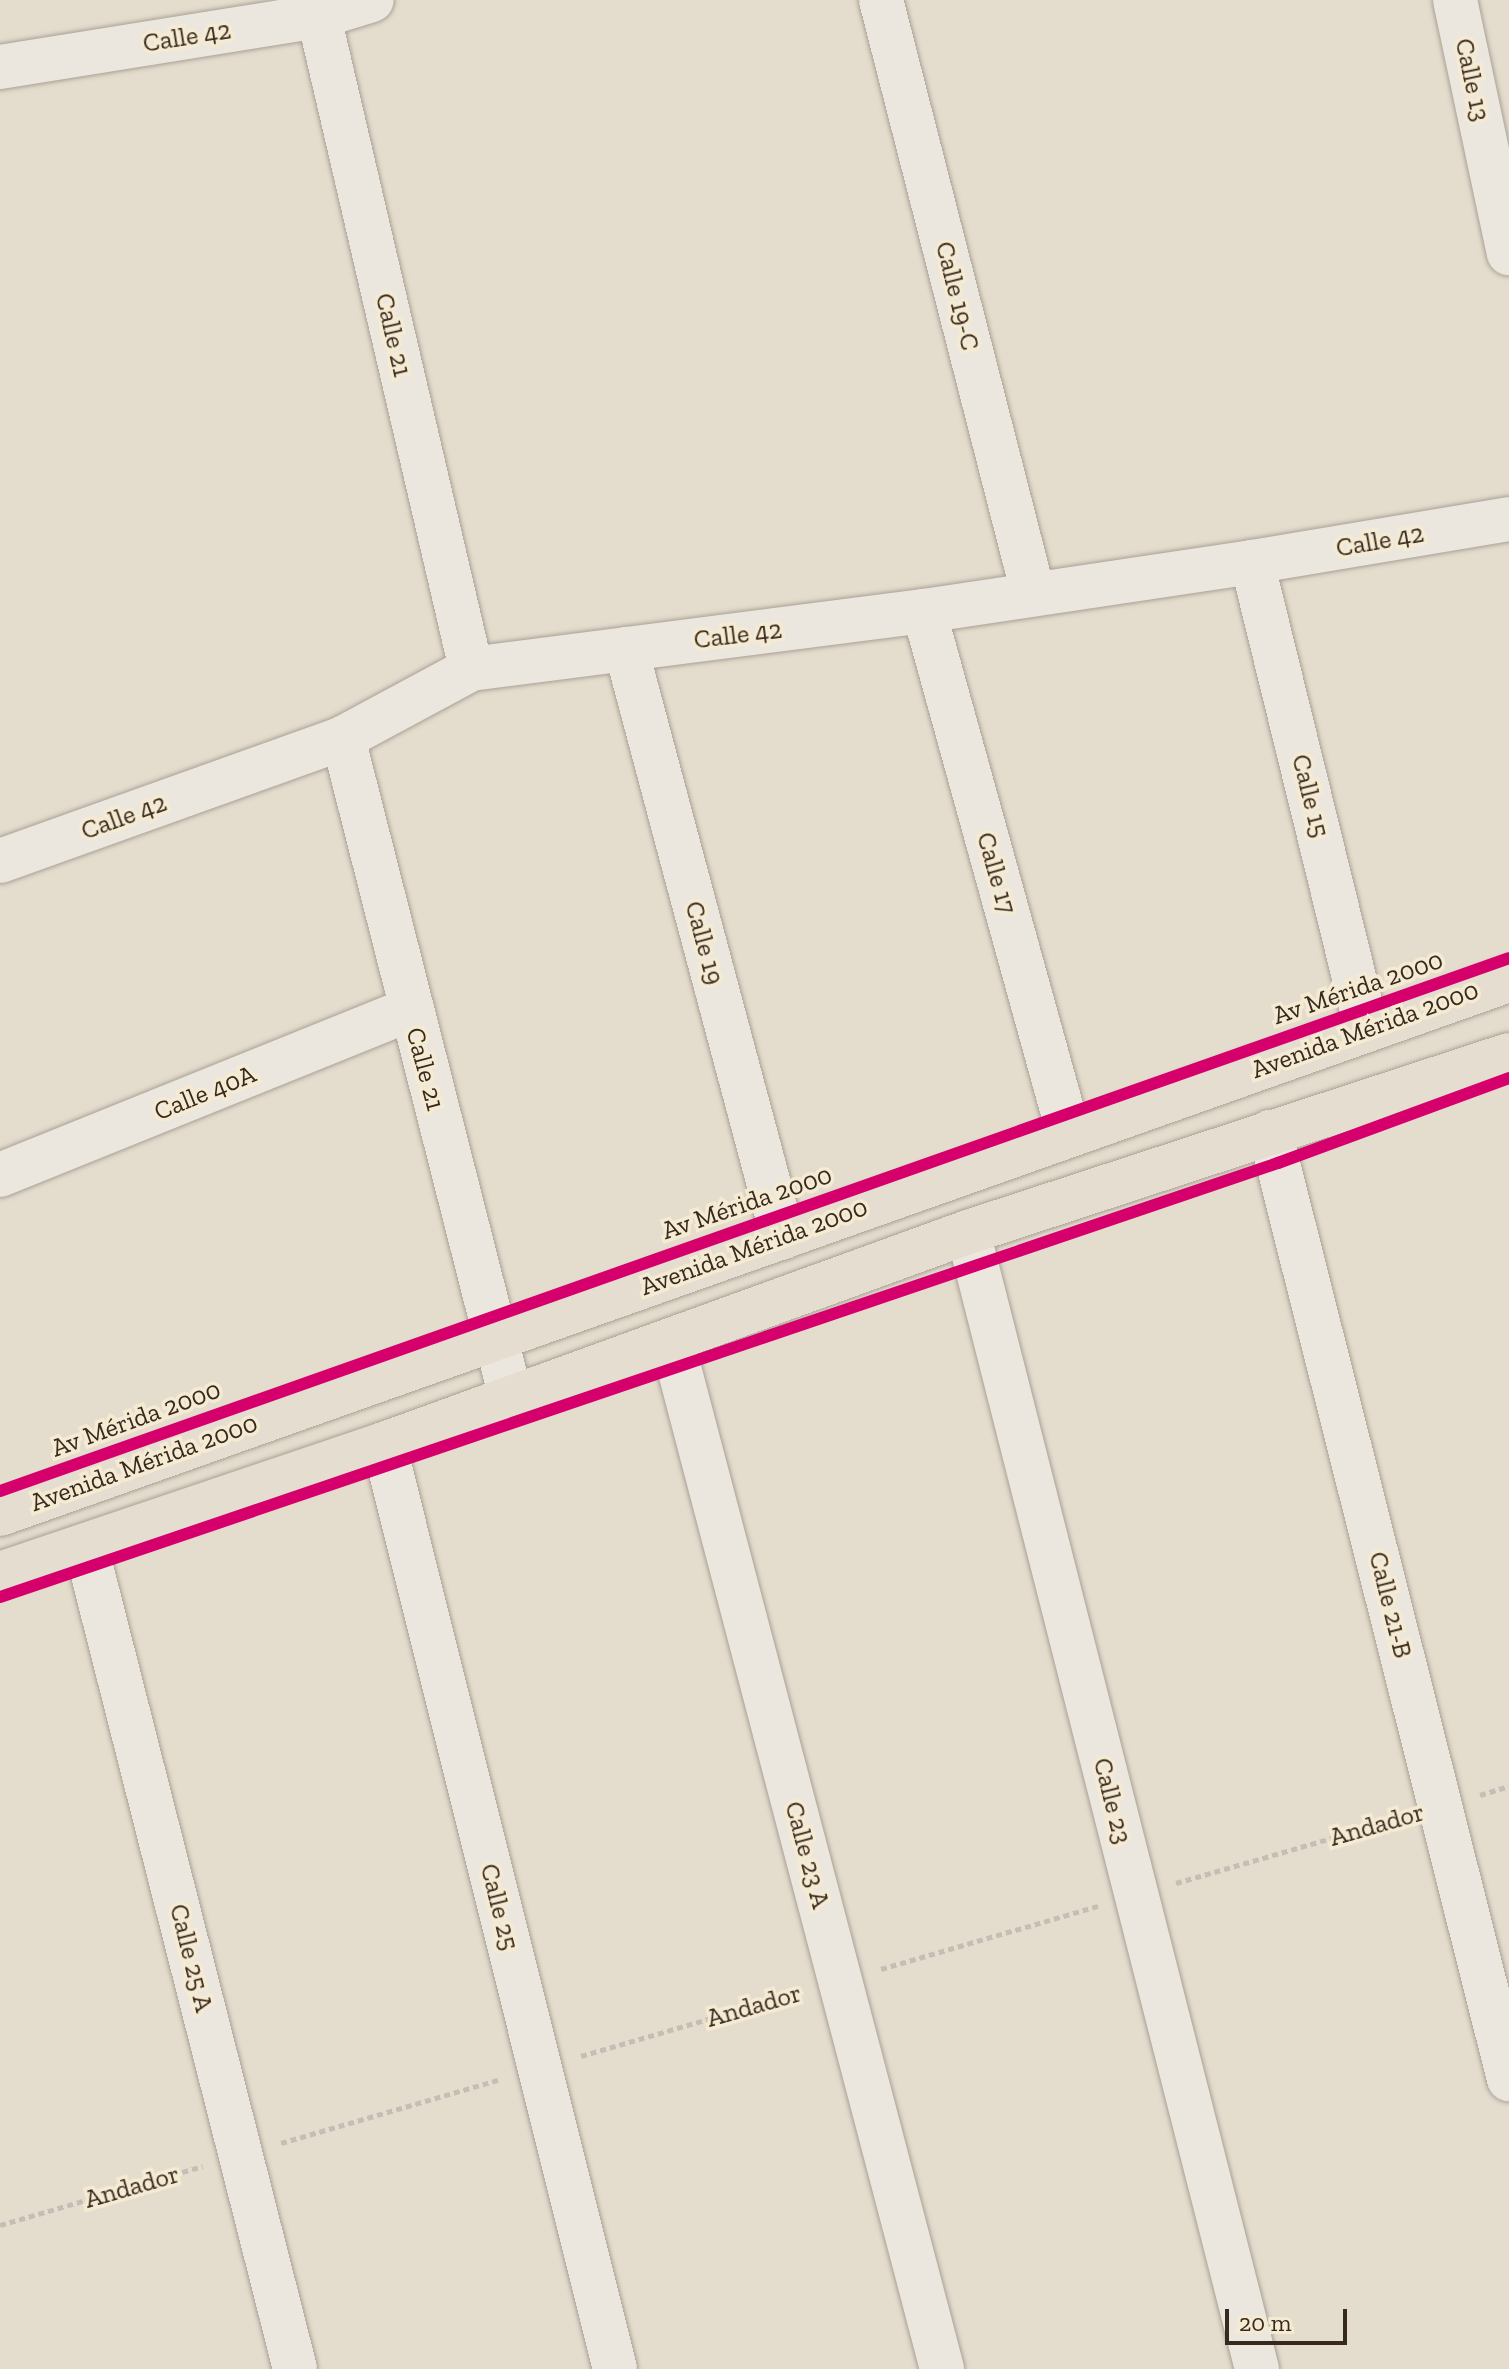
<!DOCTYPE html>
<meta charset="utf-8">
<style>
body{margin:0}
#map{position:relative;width:1509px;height:2369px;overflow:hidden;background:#e4dccd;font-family:"Zilla Slab",serif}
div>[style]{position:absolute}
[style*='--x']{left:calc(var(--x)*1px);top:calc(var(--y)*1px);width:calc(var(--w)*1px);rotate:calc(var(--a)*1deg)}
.path>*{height:5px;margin-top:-2.5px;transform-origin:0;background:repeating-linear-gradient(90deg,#c5beb5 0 6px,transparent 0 10px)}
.roads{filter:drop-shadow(0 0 2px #a9a196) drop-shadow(0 0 2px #a9a196)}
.minor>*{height:44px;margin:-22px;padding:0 22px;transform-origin:22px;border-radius:22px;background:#ece7de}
.major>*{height:44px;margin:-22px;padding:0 22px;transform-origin:22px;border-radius:22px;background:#e4ddd0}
.cycleway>*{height:12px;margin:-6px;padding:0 6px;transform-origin:6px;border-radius:6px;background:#d6006c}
span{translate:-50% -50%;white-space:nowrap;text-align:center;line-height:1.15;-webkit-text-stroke:7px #f5ead2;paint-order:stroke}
.street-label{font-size:26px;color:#38291e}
.scale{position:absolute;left:1225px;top:2309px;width:122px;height:36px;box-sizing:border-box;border:4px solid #38291e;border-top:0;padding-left:10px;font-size:24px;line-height:28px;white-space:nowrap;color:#38291e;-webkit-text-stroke:6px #f5ead2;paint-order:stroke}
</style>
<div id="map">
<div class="path">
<div style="--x:1480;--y:1795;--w:30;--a:-17"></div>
<div style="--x:1176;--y:1883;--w:234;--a:-16.1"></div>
<div style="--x:881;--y:1969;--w:226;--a:-16.2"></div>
<div style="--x:581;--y:2056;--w:230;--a:-16.2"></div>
<div style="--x:281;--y:2143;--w:226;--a:-16.2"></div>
<div style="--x:0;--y:2225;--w:211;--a:-16.2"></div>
</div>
<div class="roads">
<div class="minor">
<div style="--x:315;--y:0;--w:687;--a:76.87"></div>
<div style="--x:881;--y:0;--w:612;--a:75.62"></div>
<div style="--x:1455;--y:0;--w:259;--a:78"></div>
<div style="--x:0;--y:67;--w:324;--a:-9.1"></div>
<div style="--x:320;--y:16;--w:54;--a:-17.1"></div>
<div style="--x:1252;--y:562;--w:482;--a:76.2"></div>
<div style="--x:924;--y:611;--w:544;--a:74.53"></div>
<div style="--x:626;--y:649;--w:609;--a:75.05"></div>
<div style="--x:343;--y:738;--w:681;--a:75.72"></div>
<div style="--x:0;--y:861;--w:364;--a:-19.7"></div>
<div style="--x:343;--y:738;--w:145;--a:-28.3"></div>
<div style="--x:471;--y:669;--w:457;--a:-7.3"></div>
<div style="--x:924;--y:611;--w:332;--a:-8.5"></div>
<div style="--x:1252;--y:562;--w:261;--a:-9.5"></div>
<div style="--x:1270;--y:1132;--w:977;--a:75.84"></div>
<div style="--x:0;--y:1175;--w:441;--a:-22"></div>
<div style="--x:968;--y:1232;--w:1173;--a:75.74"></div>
<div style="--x:672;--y:1341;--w:1063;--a:75.28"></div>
<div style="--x:384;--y:1444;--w:953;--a:75.98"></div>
<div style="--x:86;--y:1547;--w:848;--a:75.73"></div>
</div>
<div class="major">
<div style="--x:0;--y:1514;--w:1601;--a:-19.49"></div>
<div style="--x:0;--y:1574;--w:405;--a:-18.7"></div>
<div style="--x:384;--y:1444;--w:621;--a:-19.95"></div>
<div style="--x:968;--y:1232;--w:569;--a:-18.12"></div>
</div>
</div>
<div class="cycleway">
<div style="--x:0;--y:1491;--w:1600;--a:-19.45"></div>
<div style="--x:0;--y:1597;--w:1350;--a:-18.76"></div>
<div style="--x:1278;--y:1163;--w:246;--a:-20.2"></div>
</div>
<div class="street-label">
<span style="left:187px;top:37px;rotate:-9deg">Calle 42</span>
<span style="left:1472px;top:80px;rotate:78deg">Calle 13</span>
<span style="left:957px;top:296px;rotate:76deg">Calle 19-C</span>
<span style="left:393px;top:335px;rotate:77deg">Calle 21</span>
<span style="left:1380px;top:541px;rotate:-10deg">Calle 42</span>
<span style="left:738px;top:635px;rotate:-7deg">Calle 42</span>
<span style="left:1310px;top:796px;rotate:76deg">Calle 15</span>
<span style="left:124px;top:817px;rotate:-20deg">Calle 42</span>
<span style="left:996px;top:873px;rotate:74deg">Calle 17</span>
<span style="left:704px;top:943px;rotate:75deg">Calle 19</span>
<span style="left:1358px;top:988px;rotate:-19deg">Av Mérida 2000</span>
<span style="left:1365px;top:1030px;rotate:-20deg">Avenida Mérida 2000</span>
<span style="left:425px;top:1069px;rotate:75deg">Calle 21</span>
<span style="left:205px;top:1093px;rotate:-22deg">Calle 40A</span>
<span style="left:747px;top:1203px;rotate:-19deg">Av Mérida 2000</span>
<span style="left:754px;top:1247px;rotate:-20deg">Avenida Mérida 2000</span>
<span style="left:136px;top:1419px;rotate:-20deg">Av Mérida 2000</span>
<span style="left:144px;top:1463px;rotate:-20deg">Avenida Mérida 2000</span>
<span style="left:1390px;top:1605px;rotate:76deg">Calle 21-B</span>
<span style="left:1112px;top:1801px;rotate:76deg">Calle 23</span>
<span style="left:1377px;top:1825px;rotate:-16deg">Andador</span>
<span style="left:807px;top:1855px;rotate:75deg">Calle 23 A</span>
<span style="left:499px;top:1907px;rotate:76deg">Calle 25</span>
<span style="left:191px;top:1958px;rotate:76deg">Calle 25 A</span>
<span style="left:754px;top:2006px;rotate:-16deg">Andador</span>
<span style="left:132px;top:2187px;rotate:-16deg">Andador</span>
</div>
<div class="scale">20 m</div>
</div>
